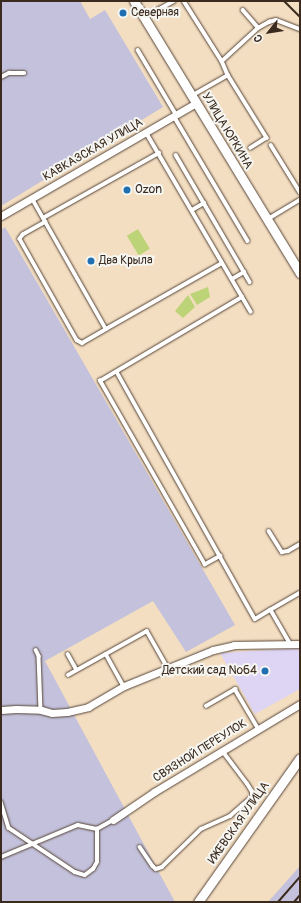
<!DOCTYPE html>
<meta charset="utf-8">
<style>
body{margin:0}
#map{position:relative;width:301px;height:903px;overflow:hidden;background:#f3dec2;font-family:Pangolin,sans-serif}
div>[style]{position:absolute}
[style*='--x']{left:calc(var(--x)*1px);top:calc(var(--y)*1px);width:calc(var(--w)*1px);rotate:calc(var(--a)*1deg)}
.built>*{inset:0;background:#ded5f5}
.industrial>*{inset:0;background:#c3c1db}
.green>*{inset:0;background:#bdd377;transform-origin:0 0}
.roads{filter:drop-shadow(0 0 1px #574537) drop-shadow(0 0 1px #574537)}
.lane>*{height:3.5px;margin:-1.75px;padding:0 1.75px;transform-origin:1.75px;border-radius:1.75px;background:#fff}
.street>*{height:7px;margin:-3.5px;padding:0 3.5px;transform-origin:3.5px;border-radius:3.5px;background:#fff}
.secondary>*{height:9px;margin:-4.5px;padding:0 4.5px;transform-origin:4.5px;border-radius:4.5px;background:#fff}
.rail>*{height:2px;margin:-1px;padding:0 1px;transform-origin:1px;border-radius:1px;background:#3b2a1e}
.dots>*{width:11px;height:11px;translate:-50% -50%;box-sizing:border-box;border:2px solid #f6f6f2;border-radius:50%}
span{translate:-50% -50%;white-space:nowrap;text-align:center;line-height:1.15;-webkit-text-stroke:4px #f6f6f2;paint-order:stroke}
.poi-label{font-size:12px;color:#3b2a1e}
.left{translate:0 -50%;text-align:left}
.right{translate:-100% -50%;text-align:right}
.street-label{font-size:12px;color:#3b2a1e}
.frame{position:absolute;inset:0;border:2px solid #3b2a1e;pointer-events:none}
.north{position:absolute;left:249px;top:12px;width:40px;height:40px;-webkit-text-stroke:3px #f6f6f2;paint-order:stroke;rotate:240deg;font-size:11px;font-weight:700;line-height:16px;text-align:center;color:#3b2a1e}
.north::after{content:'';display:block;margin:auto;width:14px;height:18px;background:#3b2a1e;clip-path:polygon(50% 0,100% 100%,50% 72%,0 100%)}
</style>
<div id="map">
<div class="built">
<div style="clip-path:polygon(300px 648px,300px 689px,255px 714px,220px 653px)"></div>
</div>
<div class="industrial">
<div style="clip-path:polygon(1px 1px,80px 1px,90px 19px,105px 10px,163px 107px,1px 206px)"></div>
<div style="clip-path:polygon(5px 227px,235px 625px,186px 652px,153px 601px,45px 661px,175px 902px,1px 902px,1px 230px)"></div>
<div style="clip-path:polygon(300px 866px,300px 902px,268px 902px)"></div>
</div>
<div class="green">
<div style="left:138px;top:229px;width:23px;height:13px;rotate:59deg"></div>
<div style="clip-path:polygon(208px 287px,210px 297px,197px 305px,190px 294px)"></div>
<div style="clip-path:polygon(188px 295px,195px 307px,183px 318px,175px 311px)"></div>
</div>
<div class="roads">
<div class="lane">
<div style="--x:184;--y:1;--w:71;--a:57.7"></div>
<div style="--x:222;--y:61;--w:15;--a:67"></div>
<div style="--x:228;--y:75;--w:74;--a:58.2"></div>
<div style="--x:267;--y:138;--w:19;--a:148"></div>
<div style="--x:145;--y:17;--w:33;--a:-29"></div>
<div style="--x:258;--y:28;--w:13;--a:-29"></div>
<div style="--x:269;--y:22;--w:7;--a:-16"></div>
<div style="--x:276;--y:20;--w:26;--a:21"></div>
<div style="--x:138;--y:50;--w:74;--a:59.3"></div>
<div style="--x:222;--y:61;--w:49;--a:-42.5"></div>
<div style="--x:258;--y:28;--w:23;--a:-131"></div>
<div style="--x:1;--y:77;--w:9;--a:-27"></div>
<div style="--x:9;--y:73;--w:15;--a:0"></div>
<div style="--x:193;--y:95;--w:40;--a:-29.7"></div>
<div style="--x:174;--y:116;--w:145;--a:59.4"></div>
<div style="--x:146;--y:132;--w:208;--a:59.7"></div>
<div style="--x:271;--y:145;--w:55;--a:58.3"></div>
<div style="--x:176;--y:155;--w:147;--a:59.8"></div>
<div style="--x:32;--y:198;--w:150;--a:60.5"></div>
<div style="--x:106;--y:329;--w:133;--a:-29.6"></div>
<div style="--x:192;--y:210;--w:14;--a:-30"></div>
<div style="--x:43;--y:218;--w:133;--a:-29.3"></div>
<div style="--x:268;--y:219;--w:37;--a:-31"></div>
<div style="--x:46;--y:222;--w:26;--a:151"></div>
<div style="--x:23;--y:235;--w:5;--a:127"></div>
<div style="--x:20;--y:239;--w:116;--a:60.6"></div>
<div style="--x:77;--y:340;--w:6;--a:31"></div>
<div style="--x:82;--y:343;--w:28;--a:-30"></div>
<div style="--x:232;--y:279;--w:14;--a:-30"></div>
<div style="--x:117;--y:372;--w:283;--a:60.8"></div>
<div style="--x:255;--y:619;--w:17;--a:-31"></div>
<div style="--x:269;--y:531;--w:25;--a:58"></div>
<div style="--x:282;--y:552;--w:6;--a:-9"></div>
<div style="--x:288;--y:551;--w:14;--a:-30"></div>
<div style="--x:221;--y:556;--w:18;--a:151"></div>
<div style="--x:205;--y:565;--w:212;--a:-119.7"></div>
<div style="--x:100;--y:381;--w:165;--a:-30.6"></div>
<div style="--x:290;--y:644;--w:39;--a:-120"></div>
<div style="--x:270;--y:610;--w:34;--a:-30"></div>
<div style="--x:36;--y:650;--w:7;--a:63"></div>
<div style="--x:39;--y:656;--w:54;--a:87.9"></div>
<div style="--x:68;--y:654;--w:18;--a:61"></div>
<div style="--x:106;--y:654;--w:37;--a:61"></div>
<div style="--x:68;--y:675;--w:90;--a:-29.1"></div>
<div style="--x:147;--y:631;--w:43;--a:60.4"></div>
<div style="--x:206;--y:706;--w:34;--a:-30"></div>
<div style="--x:235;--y:689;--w:45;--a:59.5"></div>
<div style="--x:1;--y:802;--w:27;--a:73"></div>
<div style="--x:9;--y:828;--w:79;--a:33.7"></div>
<div style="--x:75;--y:872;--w:10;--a:17"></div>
<div style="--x:85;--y:875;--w:10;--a:-37"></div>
<div style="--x:93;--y:869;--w:8;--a:-60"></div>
<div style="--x:97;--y:862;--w:33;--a:-90"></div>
<div style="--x:140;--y:847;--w:23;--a:56"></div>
<div style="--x:153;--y:866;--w:4;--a:45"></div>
<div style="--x:156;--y:869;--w:6;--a:-18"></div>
<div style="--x:162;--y:867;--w:54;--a:-44.3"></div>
<div style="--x:201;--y:829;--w:32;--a:-24"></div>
<div style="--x:230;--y:816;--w:29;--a:-41"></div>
<div style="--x:252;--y:797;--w:5;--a:-90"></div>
<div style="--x:252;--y:792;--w:9;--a:-122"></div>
<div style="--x:247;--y:784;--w:41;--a:-127.1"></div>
<div style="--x:1;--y:857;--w:83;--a:-22.6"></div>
<div style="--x:78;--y:825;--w:19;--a:12"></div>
<div style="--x:97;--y:829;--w:18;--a:-29"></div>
</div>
<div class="street">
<div style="--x:1;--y:216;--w:225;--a:-30.1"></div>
<div style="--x:1;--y:710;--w:15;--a:-4"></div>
<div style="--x:16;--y:709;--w:25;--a:2"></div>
<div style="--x:41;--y:710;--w:11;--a:15"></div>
<div style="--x:52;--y:713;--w:15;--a:-4"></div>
<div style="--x:67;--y:712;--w:22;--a:-13"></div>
<div style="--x:88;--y:707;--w:42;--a:-30.3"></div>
<div style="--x:124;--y:686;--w:96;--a:-22"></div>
<div style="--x:213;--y:650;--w:22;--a:-13"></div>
<div style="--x:234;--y:645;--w:66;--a:-0.9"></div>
<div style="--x:113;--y:820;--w:50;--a:-34.3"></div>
<div style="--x:154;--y:792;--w:170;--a:-31.1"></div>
</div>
<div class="secondary">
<div style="--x:134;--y:1;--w:319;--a:58.6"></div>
<div style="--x:198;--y:902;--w:176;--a:-54.7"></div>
</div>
</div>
<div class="rail">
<div style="--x:284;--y:1;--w:23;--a:45"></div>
<div style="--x:278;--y:902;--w:33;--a:-49"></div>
<div style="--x:294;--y:902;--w:9;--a:-49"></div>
</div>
<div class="dots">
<div style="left:123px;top:13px;background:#1f6fb2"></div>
<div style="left:127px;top:190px;background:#1f6fb2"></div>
<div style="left:91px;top:261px;background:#1f6fb2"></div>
<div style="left:265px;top:671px;background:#1f6fb2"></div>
</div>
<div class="poi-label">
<span class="left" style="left:131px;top:13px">Северная</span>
<span class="left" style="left:135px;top:190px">Ozon</span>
<span class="left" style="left:99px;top:261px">Два Крыла</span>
<span class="right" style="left:257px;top:671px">Детский сад №64</span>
</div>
<div class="street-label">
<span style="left:227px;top:131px;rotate:59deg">УЛИЦА ЮРКИНА</span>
<span style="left:93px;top:150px;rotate:-30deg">КАВКАЗСКАЯ УЛИЦА</span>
<span style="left:200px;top:751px;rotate:-32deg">СВЯЗНОЙ ПЕРЕУЛОК</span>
<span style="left:239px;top:823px;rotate:-55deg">ИЖЕВСКАЯ УЛИЦА</span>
</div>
<div class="frame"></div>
<div class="north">С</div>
</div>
